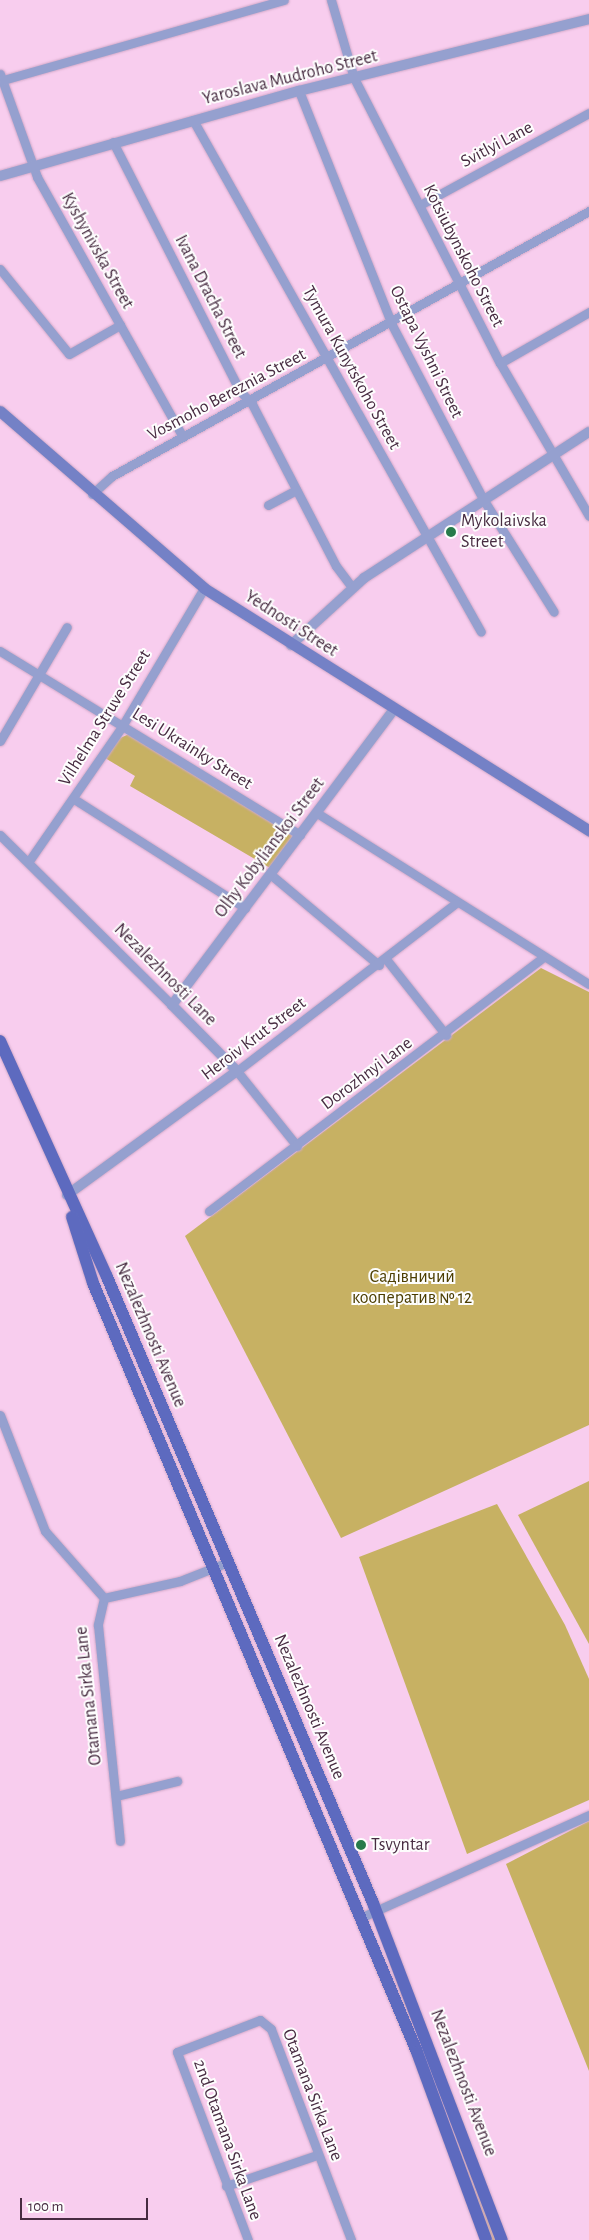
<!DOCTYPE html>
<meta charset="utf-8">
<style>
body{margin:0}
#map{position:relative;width:589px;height:2240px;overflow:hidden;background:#f8cdee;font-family:"Alegreya Sans",sans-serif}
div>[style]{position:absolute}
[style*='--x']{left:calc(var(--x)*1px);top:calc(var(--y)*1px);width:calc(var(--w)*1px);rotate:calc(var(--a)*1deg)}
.green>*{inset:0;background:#c7b163}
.roads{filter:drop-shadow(0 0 1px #d1a9c8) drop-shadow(0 0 1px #d1a9c8)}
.minor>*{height:9px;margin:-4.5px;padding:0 4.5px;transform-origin:4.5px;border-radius:4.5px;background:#95a0cf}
.tertiary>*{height:10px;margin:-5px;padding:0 5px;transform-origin:5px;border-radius:5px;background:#95a0cf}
.secondary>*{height:11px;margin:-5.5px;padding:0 5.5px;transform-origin:5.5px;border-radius:5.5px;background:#7481c6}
.primary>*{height:12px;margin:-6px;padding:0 6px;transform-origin:6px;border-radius:6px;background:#5d6abf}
.dots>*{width:14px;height:14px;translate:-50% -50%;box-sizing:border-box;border:2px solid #fdfdfd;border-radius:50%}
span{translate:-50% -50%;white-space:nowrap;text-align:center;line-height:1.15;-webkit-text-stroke:4px #fdfdfd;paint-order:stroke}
.street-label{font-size:18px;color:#472b41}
.poi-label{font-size:18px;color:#472b41}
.left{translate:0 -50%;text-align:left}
.park-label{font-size:18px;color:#4b3d01}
.scale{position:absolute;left:20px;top:2198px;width:128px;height:22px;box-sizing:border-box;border:2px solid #472b41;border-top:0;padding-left:6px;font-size:15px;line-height:18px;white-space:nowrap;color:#472b41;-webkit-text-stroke:4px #fdfdfd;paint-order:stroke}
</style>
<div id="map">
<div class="green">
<div style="clip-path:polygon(129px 734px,295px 835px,270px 868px,130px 786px,135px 776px,105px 758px,118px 739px)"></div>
<div style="clip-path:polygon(541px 968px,589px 992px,589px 1425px,341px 1538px,185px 1236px)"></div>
<div style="clip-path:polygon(589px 1481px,589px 1644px,518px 1515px)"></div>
<div style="clip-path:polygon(497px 1504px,565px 1625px,589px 1679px,589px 1800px,467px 1854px,359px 1557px)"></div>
<div style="clip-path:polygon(589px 1821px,589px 2071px,506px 1864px)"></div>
<div style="clip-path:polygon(386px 1954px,497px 2240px,492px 2240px)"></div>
</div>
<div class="roads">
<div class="minor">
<div style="--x:331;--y:0;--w:81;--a:73.6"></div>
<div style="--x:354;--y:78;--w:320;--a:62.9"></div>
<div style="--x:500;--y:363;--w:177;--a:59.8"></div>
<div style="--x:0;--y:74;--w:109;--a:70.2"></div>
<div style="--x:37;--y:177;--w:298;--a:60.7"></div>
<div style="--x:3;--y:80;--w:292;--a:-15.9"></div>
<div style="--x:299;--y:91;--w:252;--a:68.3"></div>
<div style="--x:392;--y:325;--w:196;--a:62.4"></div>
<div style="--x:483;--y:499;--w:133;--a:57.9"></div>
<div style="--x:193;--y:120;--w:587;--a:60.64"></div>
<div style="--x:113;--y:142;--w:280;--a:63"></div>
<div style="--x:240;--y:391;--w:18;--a:47"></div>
<div style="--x:252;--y:404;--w:182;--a:62.6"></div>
<div style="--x:336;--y:566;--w:26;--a:53"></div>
<div style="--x:420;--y:205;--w:192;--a:-28.6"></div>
<div style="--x:0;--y:269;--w:109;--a:50.9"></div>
<div style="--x:69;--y:354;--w:59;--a:-29.6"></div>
<div style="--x:500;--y:363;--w:103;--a:-29.8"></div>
<div style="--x:92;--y:494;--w:27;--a:-42"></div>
<div style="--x:112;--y:476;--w:546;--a:-29.05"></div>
<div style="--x:268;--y:505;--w:32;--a:-28"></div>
<div style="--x:0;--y:651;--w:352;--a:31.5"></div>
<div style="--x:0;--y:741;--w:132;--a:-59.6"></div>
<div style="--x:74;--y:799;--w:203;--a:32.5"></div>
<div style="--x:317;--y:813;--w:321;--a:32.2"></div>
<div style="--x:0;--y:835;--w:242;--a:44.7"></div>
<div style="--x:29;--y:861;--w:162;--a:-55.3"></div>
<div style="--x:121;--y:728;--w:163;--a:-59.3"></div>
<div style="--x:270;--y:874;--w:142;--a:39.9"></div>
<div style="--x:386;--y:959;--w:97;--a:51.7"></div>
<div style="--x:297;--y:1146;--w:96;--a:-128.7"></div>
<div style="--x:237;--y:1071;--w:276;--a:-37.5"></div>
<div style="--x:209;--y:1211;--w:418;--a:-37.2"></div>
<div style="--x:0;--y:1415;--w:124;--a:68.8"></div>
<div style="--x:45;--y:1531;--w:89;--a:48.6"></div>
<div style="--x:104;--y:1598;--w:28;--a:103"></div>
<div style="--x:98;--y:1625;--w:217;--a:84.2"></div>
<div style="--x:104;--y:1598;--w:78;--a:-12.6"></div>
<div style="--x:180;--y:1581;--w:52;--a:-21.6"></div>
<div style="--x:116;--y:1796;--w:63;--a:-13.8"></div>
<div style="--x:362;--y:1917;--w:249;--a:-24.2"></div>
<div style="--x:226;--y:2186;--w:96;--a:-18.8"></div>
<div style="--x:248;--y:2240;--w:201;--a:-110.7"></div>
<div style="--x:177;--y:2052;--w:89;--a:-21.1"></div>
<div style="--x:260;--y:2020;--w:14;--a:39"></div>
<div style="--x:271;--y:2029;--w:226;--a:69.2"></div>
</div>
<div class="tertiary">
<div style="--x:0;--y:176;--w:311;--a:-15.9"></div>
<div style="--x:299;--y:91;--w:299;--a:-13.9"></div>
<div style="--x:291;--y:645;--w:99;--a:-42.5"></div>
<div style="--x:364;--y:578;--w:268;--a:-33"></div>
<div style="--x:67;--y:1195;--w:210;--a:-36.1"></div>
<div style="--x:237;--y:1071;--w:93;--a:-134.6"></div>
<div style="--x:172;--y:1005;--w:368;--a:-53.1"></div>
</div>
<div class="secondary">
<div style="--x:0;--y:411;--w:270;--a:40.9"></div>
<div style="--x:204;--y:588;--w:455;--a:32.2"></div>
</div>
<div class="primary">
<div style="--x:0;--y:1041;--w:259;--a:65.6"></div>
<div style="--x:107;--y:1277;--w:680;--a:66.98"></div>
<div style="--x:373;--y:1903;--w:361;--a:69.1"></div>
<div style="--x:72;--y:1217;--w:69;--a:72.3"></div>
<div style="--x:93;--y:1283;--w:834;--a:67.15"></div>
<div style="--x:417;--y:2052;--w:200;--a:69.8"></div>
</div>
</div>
<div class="dots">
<div style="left:451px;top:532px;background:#287a4b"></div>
<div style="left:361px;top:1845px;background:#287a4b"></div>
</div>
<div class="street-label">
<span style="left:290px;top:78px;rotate:-14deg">Yaroslava Mudroho Street</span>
<span style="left:497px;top:145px;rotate:-28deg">Svitlyi Lane</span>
<span style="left:97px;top:251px;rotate:61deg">Kyshynivska Street</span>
<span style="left:463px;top:256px;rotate:63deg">Kotsiubynskoho Street</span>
<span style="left:210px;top:297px;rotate:63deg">Ivana Dracha Street</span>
<span style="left:426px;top:352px;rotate:64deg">Ostapa Vyshni Street</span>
<span style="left:351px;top:368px;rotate:61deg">Tymura Kunytskoho Street</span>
<span style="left:227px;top:395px;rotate:-28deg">Vosmoho Bereznia Street</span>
<span style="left:291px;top:624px;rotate:33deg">Yednosti Street</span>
<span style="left:105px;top:718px;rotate:-58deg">Vilhelma Struve Street</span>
<span style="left:192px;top:749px;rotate:32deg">Lesi Ukrainky Street</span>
<span style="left:270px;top:848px;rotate:-53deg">Olhy Kobylianskoi Street</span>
<span style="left:165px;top:975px;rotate:45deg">Nezalezhnosti Lane</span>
<span style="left:254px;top:1039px;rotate:-37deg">Heroiv Krut Street</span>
<span style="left:367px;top:1074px;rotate:-37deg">Dorozhnyi Lane</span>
<span style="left:150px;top:1335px;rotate:67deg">Nezalezhnosti Avenue</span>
<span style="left:89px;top:1696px;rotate:-96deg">Otamana Sirka Lane</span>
<span style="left:309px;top:1707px;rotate:67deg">Nezalezhnosti Avenue</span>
<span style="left:463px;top:2083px;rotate:69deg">Nezalezhnosti Avenue</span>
<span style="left:312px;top:2095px;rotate:69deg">Otamana Sirka Lane</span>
<span style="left:227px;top:2140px;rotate:70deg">2nd Otamana Sirka Lane</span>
</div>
<div class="poi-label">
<span class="left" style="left:461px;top:532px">Mykolaivska<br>Street</span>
<span class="left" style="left:371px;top:1845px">Tsvyntar</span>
</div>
<div class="park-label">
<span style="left:412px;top:1288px">Садівничий<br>кооператив № 12</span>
</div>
<div class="scale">100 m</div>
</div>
